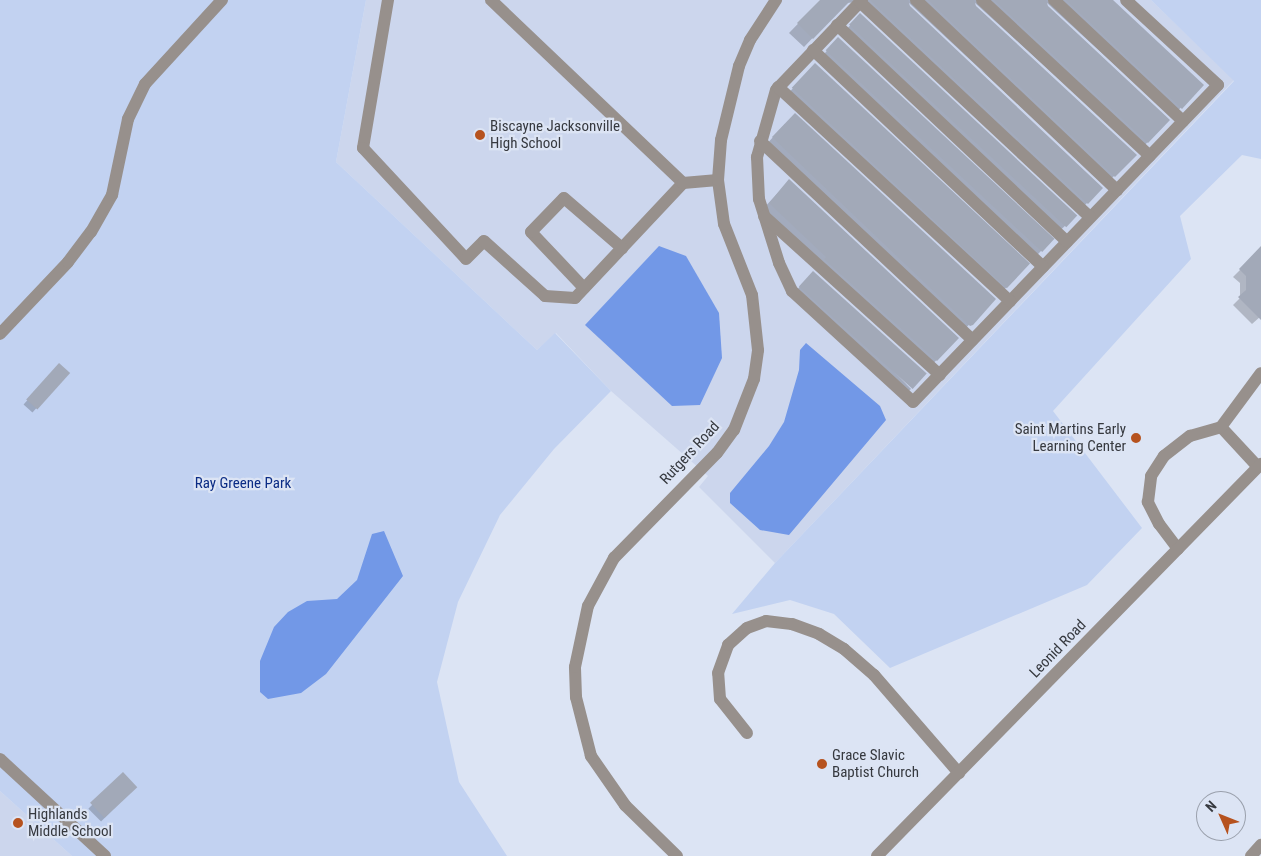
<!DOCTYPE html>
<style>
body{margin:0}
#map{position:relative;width:1261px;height:856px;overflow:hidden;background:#dce4f4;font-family:"Roboto Condensed",sans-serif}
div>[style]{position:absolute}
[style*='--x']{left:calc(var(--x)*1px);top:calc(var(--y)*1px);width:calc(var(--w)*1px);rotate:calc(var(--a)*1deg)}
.built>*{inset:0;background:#ccd6ed}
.green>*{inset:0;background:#c2d2f1}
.water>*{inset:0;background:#7298e7}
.shadow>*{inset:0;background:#0003;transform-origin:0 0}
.building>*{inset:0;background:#a2a9b8;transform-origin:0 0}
.minor>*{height:12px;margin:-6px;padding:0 6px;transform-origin:6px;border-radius:6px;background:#97908c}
.dots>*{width:14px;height:14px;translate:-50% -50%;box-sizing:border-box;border:2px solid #dce4f4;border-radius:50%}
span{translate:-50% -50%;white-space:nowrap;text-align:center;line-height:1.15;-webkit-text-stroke:4.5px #dce4f4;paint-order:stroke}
.poi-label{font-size:15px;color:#36393f}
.left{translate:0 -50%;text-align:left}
.right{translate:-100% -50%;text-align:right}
.street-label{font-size:15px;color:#36393f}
.park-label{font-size:15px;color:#0b2c85}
.north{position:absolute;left:1196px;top:791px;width:50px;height:50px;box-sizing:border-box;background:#dce4f4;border:1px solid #9aa0ac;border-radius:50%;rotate:314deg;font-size:14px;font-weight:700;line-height:20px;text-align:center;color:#36393f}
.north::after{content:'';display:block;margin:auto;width:18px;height:22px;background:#b6521e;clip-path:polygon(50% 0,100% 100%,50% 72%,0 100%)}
</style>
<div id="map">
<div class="built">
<div style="clip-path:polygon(366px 0,1151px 0,1234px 80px,775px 563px,699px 487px,708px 476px,611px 391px,556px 333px,537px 350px,336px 162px)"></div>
<div style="clip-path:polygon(0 791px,72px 856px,0 856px)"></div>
</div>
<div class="green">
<div style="clip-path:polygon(0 0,366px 0,336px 162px,537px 350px,555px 333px,611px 391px,554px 449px,500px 515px,458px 602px,437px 682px,459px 782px,507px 856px,72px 856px,0 791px)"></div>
<div style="clip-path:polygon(1151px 0,1261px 0,1261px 159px,1242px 155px,1180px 216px,1191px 259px,1053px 411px,1142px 528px,1087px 585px,890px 668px,834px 614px,790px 600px,732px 614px,775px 563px,1234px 81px)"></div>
</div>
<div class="water">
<div style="clip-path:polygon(659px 246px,686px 256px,719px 313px,722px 358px,700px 405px,672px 406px,585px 325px)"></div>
<div style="clip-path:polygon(806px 343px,880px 406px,886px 420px,789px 535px,760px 530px,730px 503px,730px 493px,769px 446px,784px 422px,799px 370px,800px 350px)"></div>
<div style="clip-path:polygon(384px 531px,403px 576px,326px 674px,301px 693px,268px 699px,260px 692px,260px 661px,274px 627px,288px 612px,307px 601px,337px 599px,357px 580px,372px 534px)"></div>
</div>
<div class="shadow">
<div style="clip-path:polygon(821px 0,1111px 0,1202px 85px,1172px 117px,1047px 3px,1047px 6px,1169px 120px,1139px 151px,975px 3px,975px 6px,1135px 155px,1105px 185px,909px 3px,909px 6px,1102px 188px,1079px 211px,858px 2px,846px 3px,804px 47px,789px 33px)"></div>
<div style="clip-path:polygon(860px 15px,1066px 225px,1055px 235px,841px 35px)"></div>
<div style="left:838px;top:39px;width:293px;height:30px;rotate:43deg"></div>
<div style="clip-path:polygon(806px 74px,1028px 265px,998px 296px,784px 98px)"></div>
<div style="clip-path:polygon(785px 124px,994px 299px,960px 334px,764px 147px)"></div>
<div style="left:789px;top:181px;width:230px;height:42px;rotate:43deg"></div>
<div style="clip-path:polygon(1259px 251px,1261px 316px,1252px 324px,1233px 305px,1240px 298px,1240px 283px,1233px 277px)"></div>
<div style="clip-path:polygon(806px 280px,911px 389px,904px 395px,793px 294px)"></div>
<div style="left:59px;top:365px;width:12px;height:53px;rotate:42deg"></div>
<div style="left:123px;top:774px;width:18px;height:49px;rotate:45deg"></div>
</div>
<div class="building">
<div style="clip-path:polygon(820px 0,851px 0,813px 39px,797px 23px)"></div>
<div style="clip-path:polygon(870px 0,908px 0,910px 6px,1103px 188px,1088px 204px)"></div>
<div style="clip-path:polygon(928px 0,974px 0,976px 6px,1137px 155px,1115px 177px)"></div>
<div style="clip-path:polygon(994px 0,1046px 0,1048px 6px,1170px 120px,1148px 143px)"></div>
<div style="clip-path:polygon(1066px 0,1113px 0,1204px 85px,1182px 109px)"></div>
<div style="left:860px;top:13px;width:297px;height:16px;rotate:43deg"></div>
<div style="left:838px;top:37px;width:296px;height:18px;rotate:43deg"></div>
<div style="left:815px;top:63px;width:294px;height:34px;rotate:43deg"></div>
<div style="clip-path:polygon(795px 113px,996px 299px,973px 325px,970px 326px,772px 137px)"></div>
<div style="clip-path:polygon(789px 179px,959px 338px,937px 361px,824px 259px,826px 257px,769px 203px)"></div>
<div style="clip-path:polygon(1261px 246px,1261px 320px,1238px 297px,1246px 290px,1246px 276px,1239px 269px)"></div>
<div style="left:813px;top:271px;width:153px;height:21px;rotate:42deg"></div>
<div style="left:59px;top:363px;width:15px;height:49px;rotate:42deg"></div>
<div style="left:123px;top:772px;width:21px;height:45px;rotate:47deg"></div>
</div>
<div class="minor">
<div style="--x:388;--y:0;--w:150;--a:99.6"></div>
<div style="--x:363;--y:148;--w:151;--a:47.1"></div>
<div style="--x:466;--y:259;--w:25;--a:-45"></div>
<div style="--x:484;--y:241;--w:82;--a:42"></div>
<div style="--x:545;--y:296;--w:30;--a:4"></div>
<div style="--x:575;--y:298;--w:158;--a:-46.8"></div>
<div style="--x:491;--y:0;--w:265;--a:43.6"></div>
<div style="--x:683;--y:183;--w:35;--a:-5"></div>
<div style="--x:862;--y:0;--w:124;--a:133.7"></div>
<div style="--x:776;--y:90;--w:70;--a:105.8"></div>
<div style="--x:757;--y:157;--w:42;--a:87.3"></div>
<div style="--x:759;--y:199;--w:67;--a:72.6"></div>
<div style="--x:779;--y:263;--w:31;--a:65"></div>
<div style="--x:792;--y:291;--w:164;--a:42.5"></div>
<div style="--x:913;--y:402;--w:440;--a:-46.1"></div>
<div style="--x:1218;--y:85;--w:125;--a:-137.3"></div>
<div style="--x:916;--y:0;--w:277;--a:43.4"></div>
<div style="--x:982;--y:0;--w:229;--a:42.9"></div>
<div style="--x:1054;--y:0;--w:177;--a:43.2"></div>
<div style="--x:860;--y:2;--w:315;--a:43.1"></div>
<div style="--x:837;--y:25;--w:316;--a:43.3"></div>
<div style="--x:813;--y:50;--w:316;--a:43.3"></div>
<div style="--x:778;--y:87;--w:316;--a:42.7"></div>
<div style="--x:760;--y:141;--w:291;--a:43.1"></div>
<div style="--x:764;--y:216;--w:237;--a:42.1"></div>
<div style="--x:584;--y:288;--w:77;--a:-133.4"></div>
<div style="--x:531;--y:232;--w:47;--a:-45.9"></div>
<div style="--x:564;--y:198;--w:77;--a:40.8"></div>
<div style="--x:0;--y:334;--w:99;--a:-46.6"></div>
<div style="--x:68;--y:262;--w:38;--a:-53"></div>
<div style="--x:91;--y:232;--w:43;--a:-60.4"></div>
<div style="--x:112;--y:195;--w:78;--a:-78.1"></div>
<div style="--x:128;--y:119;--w:39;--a:-64"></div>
<div style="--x:145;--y:84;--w:114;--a:-47.5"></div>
<div style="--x:1221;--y:427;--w:54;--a:47.2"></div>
<div style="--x:1178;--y:549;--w:31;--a:-127"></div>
<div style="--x:1159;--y:524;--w:25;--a:-117"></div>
<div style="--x:1148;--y:502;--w:26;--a:-83"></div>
<div style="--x:1151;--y:476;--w:24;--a:-57"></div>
<div style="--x:1164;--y:456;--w:33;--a:-38"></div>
<div style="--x:1190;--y:436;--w:32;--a:-16"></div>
<div style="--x:1221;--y:427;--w:67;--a:-53.5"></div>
<div style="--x:747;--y:733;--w:43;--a:-128.5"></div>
<div style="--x:720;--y:699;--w:26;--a:-94"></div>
<div style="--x:718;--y:673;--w:30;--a:-70"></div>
<div style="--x:728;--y:645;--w:25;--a:-42"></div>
<div style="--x:747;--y:628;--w:20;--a:-20"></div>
<div style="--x:766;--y:621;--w:26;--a:7"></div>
<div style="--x:792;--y:624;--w:29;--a:20"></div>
<div style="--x:819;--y:634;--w:29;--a:31"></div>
<div style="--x:844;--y:649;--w:40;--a:41"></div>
<div style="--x:874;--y:675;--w:130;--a:49.1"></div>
<div style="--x:0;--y:759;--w:143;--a:42.7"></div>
<div style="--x:677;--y:856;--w:73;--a:-135.6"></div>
<div style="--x:625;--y:805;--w:60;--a:-124.8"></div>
<div style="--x:591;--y:756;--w:61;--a:-104.3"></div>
<div style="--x:576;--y:697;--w:30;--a:-92"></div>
<div style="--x:575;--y:667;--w:62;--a:-78"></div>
<div style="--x:588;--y:606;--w:55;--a:-61.6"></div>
<div style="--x:614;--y:558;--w:147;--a:-45.6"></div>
<div style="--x:717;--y:453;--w:29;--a:-54"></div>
<div style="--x:734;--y:430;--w:55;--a:-68.6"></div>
<div style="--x:754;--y:379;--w:29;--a:-82"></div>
<div style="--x:758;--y:350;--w:55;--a:-96.2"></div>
<div style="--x:752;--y:295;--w:76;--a:-111.5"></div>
<div style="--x:724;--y:224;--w:44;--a:-97.8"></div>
<div style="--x:718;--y:180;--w:40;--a:-85.7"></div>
<div style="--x:721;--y:140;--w:76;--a:-76.3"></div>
<div style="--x:739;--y:66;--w:28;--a:-67"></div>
<div style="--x:750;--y:40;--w:48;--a:-57"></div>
<div style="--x:877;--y:856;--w:549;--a:-45.59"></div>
<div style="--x:1251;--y:856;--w:15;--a:-48"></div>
</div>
<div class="dots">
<div style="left:480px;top:135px;background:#b6521e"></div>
<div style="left:1136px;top:438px;background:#b6521e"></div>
<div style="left:822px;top:764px;background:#b6521e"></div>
<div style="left:18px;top:823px;background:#b6521e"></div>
</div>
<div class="poi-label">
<span class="left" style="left:490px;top:135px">Biscayne Jacksonville<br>High School</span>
<span class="right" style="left:1126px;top:438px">Saint Martins Early<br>Learning Center</span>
<span class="left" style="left:832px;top:764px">Grace Slavic<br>Baptist Church</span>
<span class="left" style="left:28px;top:823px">Highlands<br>Middle School</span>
</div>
<div class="street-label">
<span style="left:690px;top:453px;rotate:-47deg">Rutgers Road</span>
<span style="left:1058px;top:649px;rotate:-46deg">Leonid Road</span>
</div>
<div class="park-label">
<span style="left:243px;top:484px">Ray Greene Park</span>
</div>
<div class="north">N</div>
</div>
